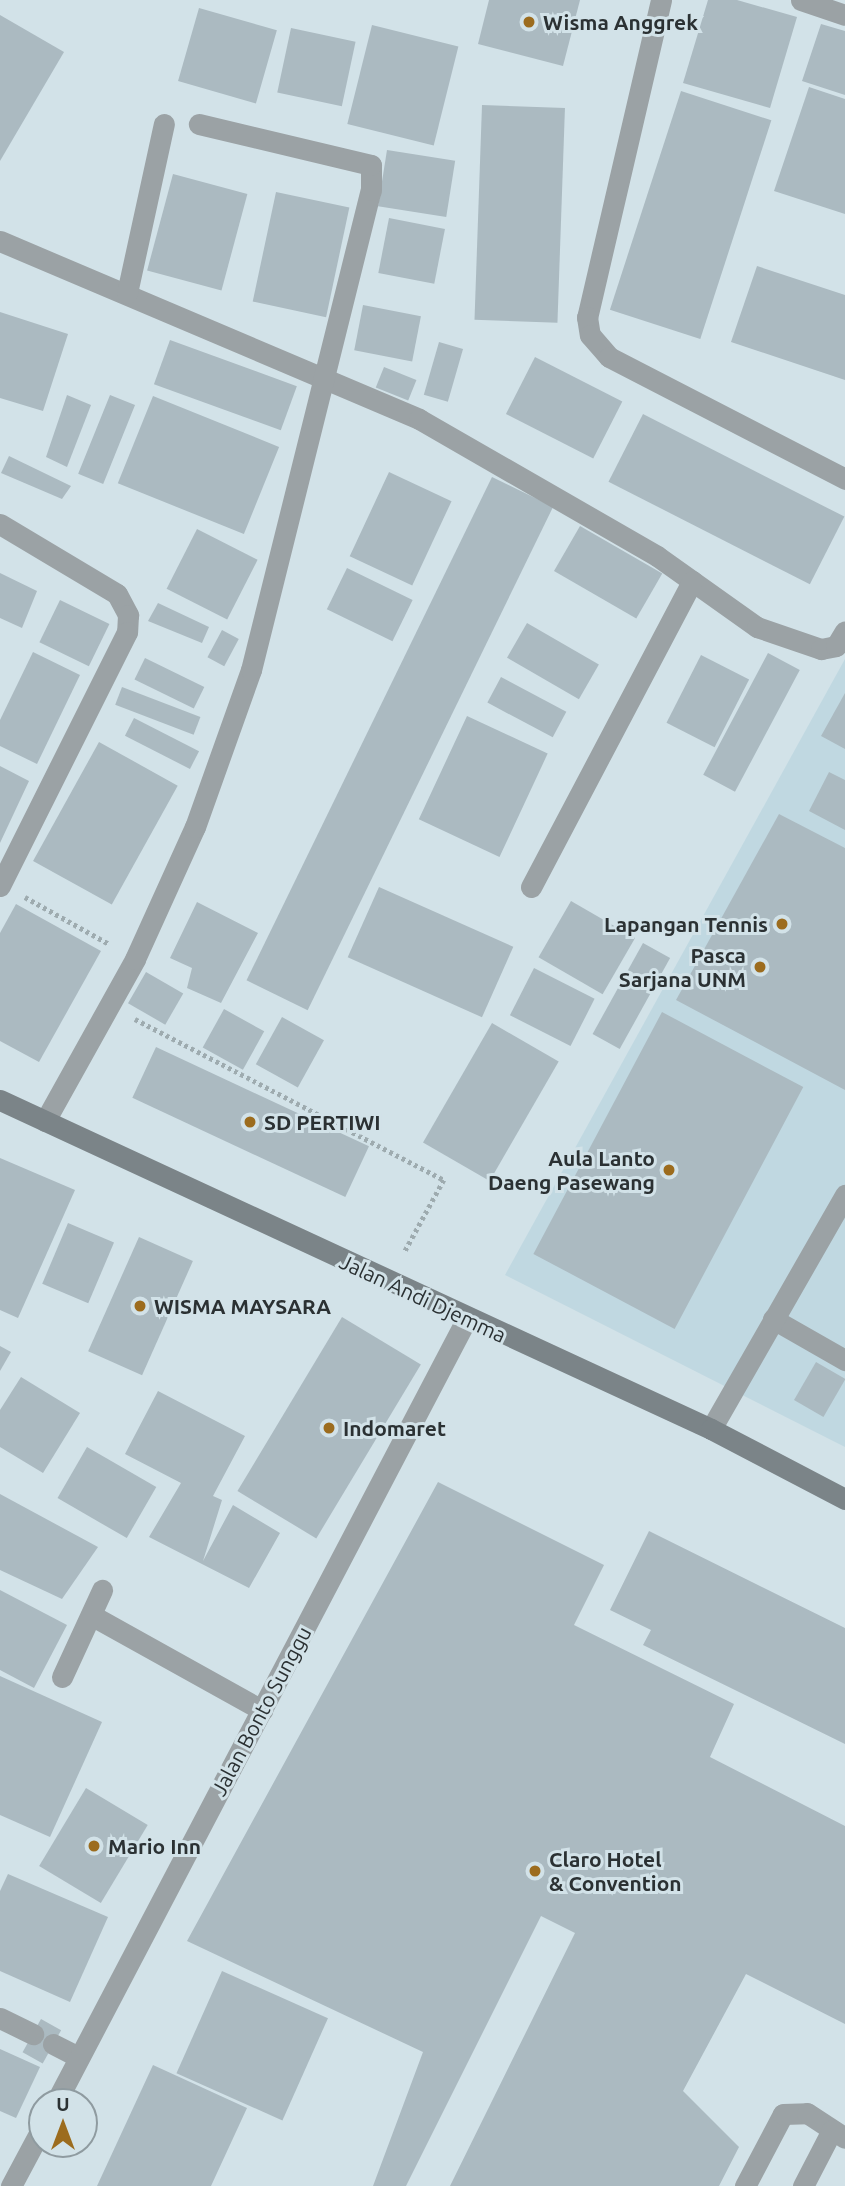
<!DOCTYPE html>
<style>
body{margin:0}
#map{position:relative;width:845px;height:2186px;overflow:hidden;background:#d2e2e8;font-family:Ubuntu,sans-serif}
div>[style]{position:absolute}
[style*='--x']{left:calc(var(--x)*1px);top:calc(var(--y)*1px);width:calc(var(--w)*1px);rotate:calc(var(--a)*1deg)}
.built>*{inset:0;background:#c0d8e1}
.building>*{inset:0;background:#abbac1;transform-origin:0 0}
.path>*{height:4.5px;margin-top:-2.25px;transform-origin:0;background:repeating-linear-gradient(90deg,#9eabaf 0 3.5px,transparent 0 7px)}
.lane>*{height:21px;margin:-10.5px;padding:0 10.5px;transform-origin:10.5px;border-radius:10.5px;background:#9ba2a5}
.street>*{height:21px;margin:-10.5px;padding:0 10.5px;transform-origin:10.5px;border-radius:10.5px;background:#9ba2a5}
.secondary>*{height:21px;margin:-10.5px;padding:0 10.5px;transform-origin:10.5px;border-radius:10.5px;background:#7b8488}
.dots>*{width:19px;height:19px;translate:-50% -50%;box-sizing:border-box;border:4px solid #d2e2e8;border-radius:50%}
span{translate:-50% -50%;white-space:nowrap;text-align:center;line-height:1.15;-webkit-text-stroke:6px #d2e2e8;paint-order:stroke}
.poi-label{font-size:21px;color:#2b3133;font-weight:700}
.left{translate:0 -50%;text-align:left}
.right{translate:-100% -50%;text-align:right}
.street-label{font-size:21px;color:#2b3133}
.north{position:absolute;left:28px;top:2088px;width:70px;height:70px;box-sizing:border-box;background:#d2e2e8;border:2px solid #8f9ba0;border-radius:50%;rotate:0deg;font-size:19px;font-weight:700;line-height:28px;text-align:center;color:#2b3133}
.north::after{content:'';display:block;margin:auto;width:24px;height:32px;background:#9c6c1e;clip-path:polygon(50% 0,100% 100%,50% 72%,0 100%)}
</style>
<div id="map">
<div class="built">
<div style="clip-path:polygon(845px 659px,845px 1447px,505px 1275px)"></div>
</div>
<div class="building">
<div style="clip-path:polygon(489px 0,580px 0,563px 66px,478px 44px)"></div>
<div style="clip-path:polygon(708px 0,737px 0,797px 17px,770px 108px,683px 83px)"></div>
<div style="left:199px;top:8px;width:81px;height:76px;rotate:16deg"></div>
<div style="clip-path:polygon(0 15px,64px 52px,0 161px)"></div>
<div style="clip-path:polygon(821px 24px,845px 31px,845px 95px,802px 81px)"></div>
<div style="left:372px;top:25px;width:89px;height:102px;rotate:14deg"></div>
<div style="left:291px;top:28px;width:66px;height:66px;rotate:12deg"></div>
<div style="clip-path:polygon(809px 87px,845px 99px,845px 214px,774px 191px)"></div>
<div style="left:681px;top:91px;width:95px;height:230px;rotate:18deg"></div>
<div style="left:482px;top:105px;width:83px;height:215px;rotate:2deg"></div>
<div style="left:387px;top:150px;width:69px;height:57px;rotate:9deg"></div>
<div style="left:173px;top:174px;width:77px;height:100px;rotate:15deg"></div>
<div style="left:276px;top:192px;width:75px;height:112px;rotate:12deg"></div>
<div style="left:389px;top:218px;width:57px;height:56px;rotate:11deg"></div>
<div style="clip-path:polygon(757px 266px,845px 295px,845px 380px,731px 342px)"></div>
<div style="left:363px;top:305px;width:59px;height:46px;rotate:11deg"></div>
<div style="clip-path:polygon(0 312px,68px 334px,43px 411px,0 398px)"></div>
<div style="left:170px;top:340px;width:135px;height:47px;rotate:20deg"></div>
<div style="left:439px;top:342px;width:25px;height:55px;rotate:16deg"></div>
<div style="left:535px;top:357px;width:98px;height:64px;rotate:27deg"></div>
<div style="left:384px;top:367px;width:35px;height:22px;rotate:22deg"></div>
<div style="clip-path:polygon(67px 395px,91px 405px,67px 467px,46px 457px)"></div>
<div style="left:110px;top:395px;width:27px;height:85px;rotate:22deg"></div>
<div style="left:153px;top:396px;width:136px;height:94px;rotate:22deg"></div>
<div style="left:643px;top:414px;width:226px;height:76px;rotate:27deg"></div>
<div style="clip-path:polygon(9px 456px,71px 486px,62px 499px,1px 473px)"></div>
<div style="left:389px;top:472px;width:69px;height:93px;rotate:25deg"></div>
<div style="left:492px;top:477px;width:68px;height:560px;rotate:26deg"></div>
<div style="left:580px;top:526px;width:95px;height:52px;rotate:30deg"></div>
<div style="left:197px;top:529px;width:68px;height:67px;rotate:27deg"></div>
<div style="left:347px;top:568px;width:73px;height:46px;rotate:26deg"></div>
<div style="clip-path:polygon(0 573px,37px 591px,22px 628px,0 618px)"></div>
<div style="left:60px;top:600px;width:55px;height:47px;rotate:26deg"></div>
<div style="clip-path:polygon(158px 603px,209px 627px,202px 643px,148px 621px)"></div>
<div style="left:527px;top:623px;width:83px;height:40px;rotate:30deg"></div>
<div style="left:222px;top:630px;width:19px;height:31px;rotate:28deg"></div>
<div style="clip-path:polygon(33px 652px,80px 675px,37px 764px,0 746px,0 720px)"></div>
<div style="left:768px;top:653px;width:36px;height:138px;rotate:28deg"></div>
<div style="left:701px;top:655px;width:54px;height:76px;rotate:27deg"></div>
<div style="left:145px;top:658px;width:66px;height:24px;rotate:26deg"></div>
<div style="left:501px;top:677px;width:74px;height:29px;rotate:28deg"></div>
<div style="left:122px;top:687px;width:84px;height:19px;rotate:21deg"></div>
<div style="clip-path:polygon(845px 693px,845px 749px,821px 736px)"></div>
<div style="left:467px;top:716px;width:89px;height:114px;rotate:25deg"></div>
<div style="left:134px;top:718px;width:73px;height:20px;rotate:27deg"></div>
<div style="left:99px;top:742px;width:90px;height:136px;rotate:29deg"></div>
<div style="clip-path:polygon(0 766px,29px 781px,0 843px)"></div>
<div style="clip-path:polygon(829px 772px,845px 780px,845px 830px,809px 811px)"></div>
<div style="clip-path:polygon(779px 814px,845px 848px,845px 1090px,676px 1000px)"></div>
<div style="left:379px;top:887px;width:147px;height:77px;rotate:24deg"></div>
<div style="left:571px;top:901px;width:74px;height:65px;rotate:30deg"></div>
<div style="clip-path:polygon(197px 902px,258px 933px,221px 1003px,187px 988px,192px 968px,170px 958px)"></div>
<div style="clip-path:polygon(16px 904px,101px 951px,39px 1062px,0 1041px,0 933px)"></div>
<div style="left:643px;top:943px;width:31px;height:104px;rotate:29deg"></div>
<div style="left:534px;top:968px;width:68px;height:53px;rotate:27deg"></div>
<div style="left:146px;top:972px;width:43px;height:36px;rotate:30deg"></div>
<div style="left:224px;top:1009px;width:46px;height:44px;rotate:29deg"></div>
<div style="left:662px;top:1012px;width:160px;height:274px;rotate:28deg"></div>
<div style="left:282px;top:1017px;width:48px;height:54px;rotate:29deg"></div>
<div style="left:492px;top:1023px;width:77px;height:138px;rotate:30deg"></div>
<div style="left:156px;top:1047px;width:235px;height:56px;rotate:25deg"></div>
<div style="clip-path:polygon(0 1158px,75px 1190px,18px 1318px,0 1310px)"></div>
<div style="left:68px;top:1223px;width:50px;height:66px;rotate:23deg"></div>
<div style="left:139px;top:1237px;width:59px;height:125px;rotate:24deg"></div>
<div style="left:342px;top:1317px;width:92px;height:203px;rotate:31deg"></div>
<div style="clip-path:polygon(0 1346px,11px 1352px,0 1371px)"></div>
<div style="left:816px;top:1362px;width:34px;height:44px;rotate:30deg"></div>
<div style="clip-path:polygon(21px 1377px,80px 1413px,43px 1473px,0 1447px,0 1410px)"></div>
<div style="clip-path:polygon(158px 1391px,245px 1436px,213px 1496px,222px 1500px,203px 1561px,233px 1505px,280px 1533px,249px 1588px,149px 1537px,181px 1483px,125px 1454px)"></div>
<div style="left:87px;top:1447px;width:80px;height:59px;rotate:30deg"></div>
<div style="clip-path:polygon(438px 1482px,604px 1565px,574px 1625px,734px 1704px,710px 1757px,845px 1826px,845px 2024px,746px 1974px,683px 2091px,739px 2147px,719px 2186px,450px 2186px,575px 1933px,541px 1916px,406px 2186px,373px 2186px,423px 2052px,187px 1941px)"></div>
<div style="clip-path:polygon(0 1494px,98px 1547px,62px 1599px,0 1570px)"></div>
<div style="clip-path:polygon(649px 1531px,845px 1628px,845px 1744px,643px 1645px,651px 1630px,610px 1610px)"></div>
<div style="clip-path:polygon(0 1590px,67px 1625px,34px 1688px,0 1670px)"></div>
<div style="clip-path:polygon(0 1676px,102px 1722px,50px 1837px,0 1815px)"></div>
<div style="left:86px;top:1788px;width:72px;height:91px;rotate:31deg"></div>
<div style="clip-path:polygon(8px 1874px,108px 1917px,70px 2002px,0 1971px,0 1891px)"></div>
<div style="left:222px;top:1971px;width:116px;height:112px;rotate:24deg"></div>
<div style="left:41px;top:2019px;width:23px;height:38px;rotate:29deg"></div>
<div style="clip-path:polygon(0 2049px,40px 2067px,16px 2118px,0 2111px)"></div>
<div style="clip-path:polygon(153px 2065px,247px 2108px,211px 2186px,97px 2186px)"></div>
</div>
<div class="path">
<div style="--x:25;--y:897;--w:96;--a:29.2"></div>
<div style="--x:135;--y:1019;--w:348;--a:27.5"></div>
<div style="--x:444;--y:1180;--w:83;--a:118.7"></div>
</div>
<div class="lane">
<div style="--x:0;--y:524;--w:136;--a:30.9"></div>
<div style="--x:117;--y:594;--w:24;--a:62"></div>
<div style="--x:128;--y:615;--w:17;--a:93"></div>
<div style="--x:127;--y:632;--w:284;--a:116.6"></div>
<div style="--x:91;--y:1615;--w:196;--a:29.1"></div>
<div style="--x:62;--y:1677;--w:96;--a:-65.3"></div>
<div style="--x:0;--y:2018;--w:37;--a:26"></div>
<div style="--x:53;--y:2044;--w:29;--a:27"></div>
<div style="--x:745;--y:2186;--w:81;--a:-62.2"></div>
<div style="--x:783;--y:2114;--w:24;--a:-2"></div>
<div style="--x:807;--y:2113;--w:45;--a:33.3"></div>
<div style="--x:803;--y:2186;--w:63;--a:-62.6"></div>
</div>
<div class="street">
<div style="--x:661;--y:0;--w:326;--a:103.1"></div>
<div style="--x:587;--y:317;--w:18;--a:81"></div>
<div style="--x:590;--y:335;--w:29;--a:49"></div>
<div style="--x:609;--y:357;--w:266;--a:27.3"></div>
<div style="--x:801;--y:0;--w:46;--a:18.8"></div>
<div style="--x:0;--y:241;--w:455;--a:23"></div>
<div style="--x:419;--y:419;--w:275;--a:29.9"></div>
<div style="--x:657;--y:556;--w:123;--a:35.4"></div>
<div style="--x:757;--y:627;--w:68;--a:19"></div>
<div style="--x:821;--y:649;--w:15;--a:-11"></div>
<div style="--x:836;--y:646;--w:17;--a:-59"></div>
<div style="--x:127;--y:293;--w:173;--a:-77.7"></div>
<div style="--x:531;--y:887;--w:346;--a:-62.2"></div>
<div style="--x:45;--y:1121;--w:185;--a:-60.9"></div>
<div style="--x:135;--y:959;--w:145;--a:-65.6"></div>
<div style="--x:195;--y:827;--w:167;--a:-70.4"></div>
<div style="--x:251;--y:670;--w:495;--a:-76"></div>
<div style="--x:371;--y:190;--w:25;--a:-90"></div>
<div style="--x:371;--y:165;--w:177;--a:-166.6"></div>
<div style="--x:773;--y:1319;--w:83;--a:29.7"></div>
<div style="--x:711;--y:1429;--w:270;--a:-60.2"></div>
<div style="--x:56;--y:2102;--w:883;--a:-62.33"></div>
<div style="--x:11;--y:2186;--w:66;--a:-61.9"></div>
</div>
<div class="secondary">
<div style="--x:0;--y:1100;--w:783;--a:24.83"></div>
<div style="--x:711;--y:1429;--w:151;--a:27.6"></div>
</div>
<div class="dots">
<div style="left:529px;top:22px;background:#9c6c1e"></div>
<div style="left:782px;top:924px;background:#9c6c1e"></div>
<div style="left:760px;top:967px;background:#9c6c1e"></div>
<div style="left:250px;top:1122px;background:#9c6c1e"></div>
<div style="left:669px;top:1170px;background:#9c6c1e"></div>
<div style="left:140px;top:1306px;background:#9c6c1e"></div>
<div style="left:329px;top:1428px;background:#9c6c1e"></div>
<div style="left:94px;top:1846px;background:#9c6c1e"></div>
<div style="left:535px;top:1871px;background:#9c6c1e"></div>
</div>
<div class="poi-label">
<span class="left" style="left:543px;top:22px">Wisma Anggrek</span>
<span class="right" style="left:768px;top:924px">Lapangan Tennis</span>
<span class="right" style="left:746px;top:967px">Pasca<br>Sarjana UNM</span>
<span class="left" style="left:264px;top:1122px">SD PERTIWI</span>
<span class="right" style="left:655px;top:1170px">Aula Lanto<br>Daeng Pasewang</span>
<span class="left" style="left:154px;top:1306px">WISMA MAYSARA</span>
<span class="left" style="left:343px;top:1428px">Indomaret</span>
<span class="left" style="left:108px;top:1846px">Mario Inn</span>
<span class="left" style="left:549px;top:1871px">Claro Hotel<br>&amp; Convention</span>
</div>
<div class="street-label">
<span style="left:423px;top:1298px;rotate:25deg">Jalan Andi Djemma</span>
<span style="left:261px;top:1711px;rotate:-62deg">Jalan Bonto Sunggu</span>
</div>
<div class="north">U</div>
</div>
